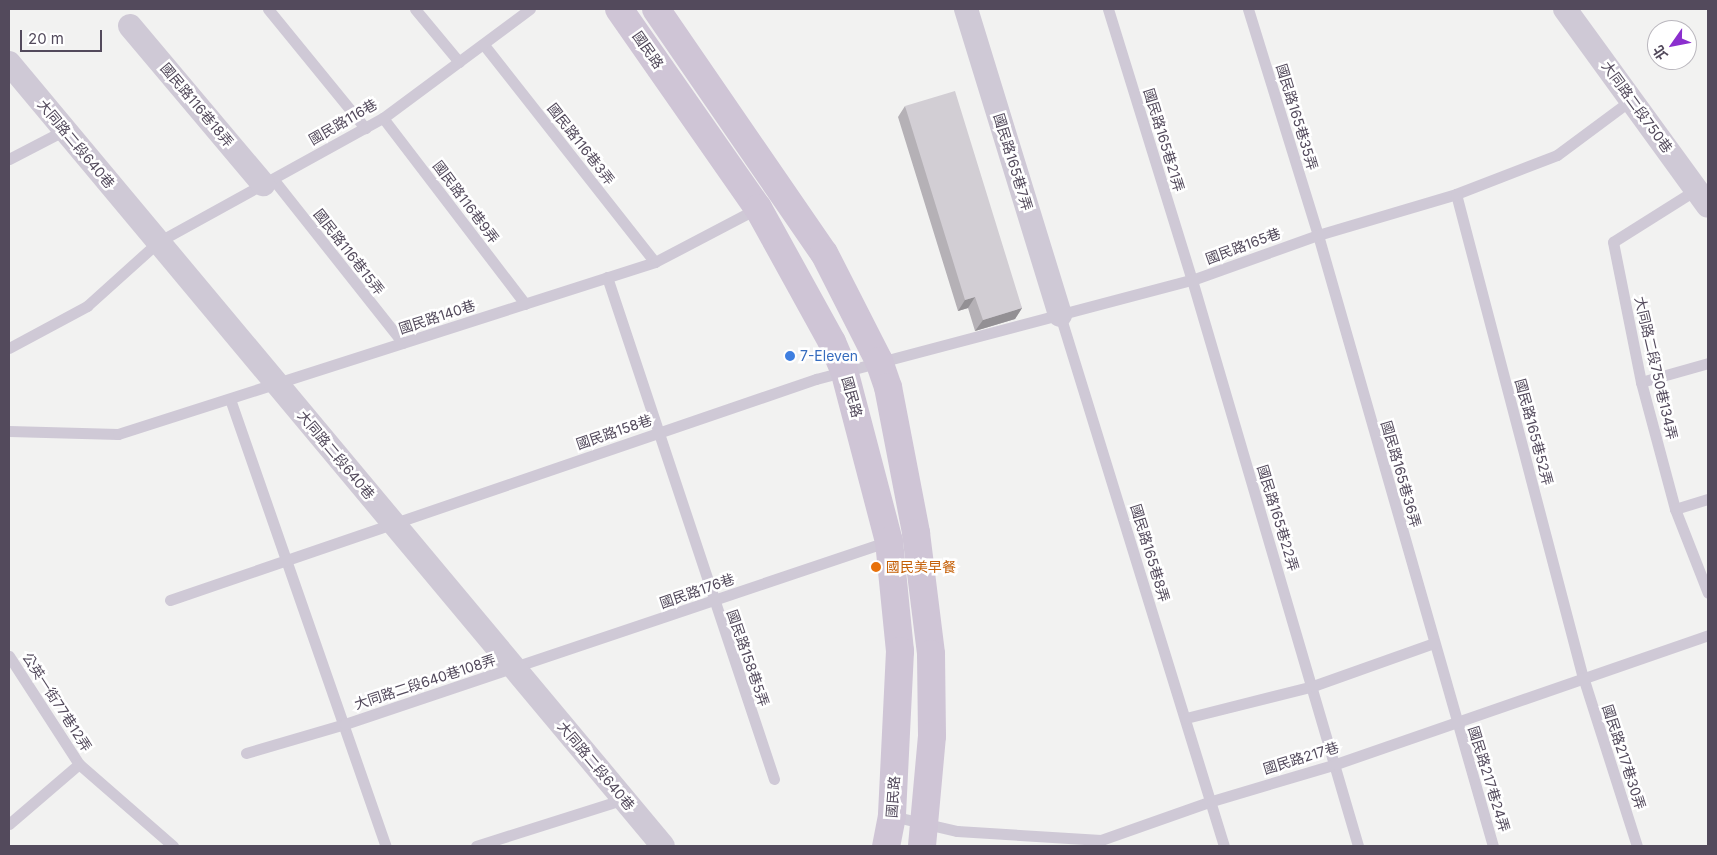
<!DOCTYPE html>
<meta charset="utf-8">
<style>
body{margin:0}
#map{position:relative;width:1717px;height:855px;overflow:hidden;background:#f2f2f1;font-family:Inter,"Noto Sans TC",sans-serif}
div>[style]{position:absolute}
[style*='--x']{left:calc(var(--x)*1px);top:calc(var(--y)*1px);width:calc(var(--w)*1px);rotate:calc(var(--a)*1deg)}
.lane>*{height:11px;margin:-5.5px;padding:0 5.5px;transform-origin:5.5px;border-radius:5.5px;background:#cfc9d6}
.street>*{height:24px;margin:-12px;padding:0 12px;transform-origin:12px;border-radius:12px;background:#cfc9d6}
.secondary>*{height:28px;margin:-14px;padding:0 14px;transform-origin:14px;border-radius:14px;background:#cfc5d6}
.wall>*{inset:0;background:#b5b1b6}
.shaded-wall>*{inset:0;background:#939094}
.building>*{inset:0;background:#d2ced4}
.dots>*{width:14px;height:14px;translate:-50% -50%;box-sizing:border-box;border:2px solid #fff;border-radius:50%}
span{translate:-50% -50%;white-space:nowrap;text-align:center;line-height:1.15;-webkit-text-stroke:5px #fff;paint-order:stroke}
.street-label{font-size:14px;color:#534a5c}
.shop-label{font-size:14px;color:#366cbe}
.left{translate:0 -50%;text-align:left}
.food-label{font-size:14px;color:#c56008}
.frame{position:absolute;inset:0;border:10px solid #534a5c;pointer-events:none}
.north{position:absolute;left:1647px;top:20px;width:50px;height:50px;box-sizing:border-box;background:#fff;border:1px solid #bab7be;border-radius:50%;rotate:237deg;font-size:14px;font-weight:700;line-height:20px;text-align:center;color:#534a5c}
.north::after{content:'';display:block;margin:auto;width:18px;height:22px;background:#8b2fce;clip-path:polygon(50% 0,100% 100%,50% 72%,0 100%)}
.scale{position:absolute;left:20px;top:30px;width:82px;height:22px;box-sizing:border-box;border:2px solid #534a5c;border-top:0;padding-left:6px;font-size:15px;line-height:18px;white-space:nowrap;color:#534a5c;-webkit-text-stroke:4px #fff;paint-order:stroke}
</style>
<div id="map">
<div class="lane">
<div style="--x:268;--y:9;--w:154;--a:50.8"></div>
<div style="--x:415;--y:9;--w:69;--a:50.3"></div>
<div style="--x:1108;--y:9;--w:284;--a:72.8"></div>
<div style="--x:1192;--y:280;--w:590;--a:73.65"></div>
<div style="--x:1248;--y:9;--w:237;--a:72.8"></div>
<div style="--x:1318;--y:235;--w:636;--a:74.02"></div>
<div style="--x:484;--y:45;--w:276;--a:51.8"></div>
<div style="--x:383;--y:118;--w:234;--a:52.6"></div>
<div style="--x:9;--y:159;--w:63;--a:-27.4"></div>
<div style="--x:273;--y:179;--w:209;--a:51.6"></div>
<div style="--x:1697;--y:189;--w:99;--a:147.8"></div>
<div style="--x:1613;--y:242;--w:143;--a:78.7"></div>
<div style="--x:1641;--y:382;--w:131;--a:75"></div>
<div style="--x:1675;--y:509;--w:90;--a:68.6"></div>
<div style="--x:1456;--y:194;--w:499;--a:75.3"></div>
<div style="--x:1583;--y:677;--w:177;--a:72.3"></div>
<div style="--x:607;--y:277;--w:529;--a:71.6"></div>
<div style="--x:1060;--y:315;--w:556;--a:72.84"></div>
<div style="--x:9;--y:348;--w:89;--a:-28.3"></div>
<div style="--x:87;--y:306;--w:96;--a:-42"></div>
<div style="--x:158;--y:242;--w:257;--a:-28.9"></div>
<div style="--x:383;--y:118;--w:183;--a:-36.6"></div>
<div style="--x:1641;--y:382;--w:70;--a:-15.8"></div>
<div style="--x:230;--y:399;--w:473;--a:70.8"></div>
<div style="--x:9;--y:431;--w:109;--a:1.6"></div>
<div style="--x:118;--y:434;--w:564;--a:-17.76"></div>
<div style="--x:655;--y:262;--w:116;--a:-27.7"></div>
<div style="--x:1675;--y:509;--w:34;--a:-17"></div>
<div style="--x:170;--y:600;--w:683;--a:-18.89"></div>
<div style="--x:816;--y:379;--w:389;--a:-14.8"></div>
<div style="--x:1192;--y:280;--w:134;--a:-19.7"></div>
<div style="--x:1318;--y:235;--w:144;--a:-16.5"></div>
<div style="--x:1456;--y:194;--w:108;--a:-21.1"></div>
<div style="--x:1557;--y:155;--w:92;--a:-36.6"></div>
<div style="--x:9;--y:656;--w:129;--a:57.1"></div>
<div style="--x:79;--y:764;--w:125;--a:41.1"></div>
<div style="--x:1186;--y:718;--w:131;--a:-14.1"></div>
<div style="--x:1313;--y:686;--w:128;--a:-19.6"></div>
<div style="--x:246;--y:753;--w:103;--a:-16.3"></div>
<div style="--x:345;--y:724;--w:574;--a:-18.59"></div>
<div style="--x:892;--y:816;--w:67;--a:13"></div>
<div style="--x:957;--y:831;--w:144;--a:3.6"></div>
<div style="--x:1101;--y:840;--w:118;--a:-19.4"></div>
<div style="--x:1212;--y:801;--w:129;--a:-16.6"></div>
<div style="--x:1336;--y:764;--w:394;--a:-19.1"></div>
<div style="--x:9;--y:824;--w:92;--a:-40.6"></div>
<div style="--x:476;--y:846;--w:155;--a:-17.6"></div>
</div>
<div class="street">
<div style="--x:966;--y:9;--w:320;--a:72.9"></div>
<div style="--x:1565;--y:9;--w:243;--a:54"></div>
<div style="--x:130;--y:26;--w:207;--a:49.9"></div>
<div style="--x:9;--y:63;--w:1020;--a:50.13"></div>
</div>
<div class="secondary">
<div style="--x:619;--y:9;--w:243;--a:55.1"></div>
<div style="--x:758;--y:208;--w:153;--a:61.1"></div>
<div style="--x:832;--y:342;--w:30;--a:67"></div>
<div style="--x:844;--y:370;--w:177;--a:75.3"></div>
<div style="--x:889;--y:541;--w:111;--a:84.3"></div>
<div style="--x:900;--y:651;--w:165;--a:92.8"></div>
<div style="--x:892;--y:816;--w:31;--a:101"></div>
<div style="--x:656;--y:9;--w:296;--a:55.5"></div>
<div style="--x:824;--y:253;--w:121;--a:63"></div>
<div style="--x:879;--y:361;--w:28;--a:71"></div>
<div style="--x:888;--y:387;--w:149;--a:79.1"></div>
<div style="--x:916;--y:533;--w:122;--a:82.9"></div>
<div style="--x:931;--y:654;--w:82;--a:89.3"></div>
<div style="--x:932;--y:736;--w:110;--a:95.2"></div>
</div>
<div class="wall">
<div style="clip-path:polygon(905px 106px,1022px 308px,1015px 319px,975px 331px,968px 308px,958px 311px,898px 117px)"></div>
</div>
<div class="shaded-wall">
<div style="clip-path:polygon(975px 297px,968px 308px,958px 311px,965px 300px)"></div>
<div style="clip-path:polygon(1022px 308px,1015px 319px,975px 331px,983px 320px)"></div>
</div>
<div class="building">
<div style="clip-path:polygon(955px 91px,1022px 308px,983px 320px,975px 297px,965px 300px,905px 106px)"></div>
</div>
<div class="dots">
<div style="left:790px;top:356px;background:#3f7fe0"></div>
<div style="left:876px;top:567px;background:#e8710a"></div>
</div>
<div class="street-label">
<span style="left:648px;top:50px;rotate:55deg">國民路</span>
<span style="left:197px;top:105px;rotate:50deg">國民路116巷18弄</span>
<span style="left:1637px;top:107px;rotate:54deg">大同路二段750巷</span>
<span style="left:1297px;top:117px;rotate:73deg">國民路165巷35弄</span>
<span style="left:343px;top:122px;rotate:-30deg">國民路116巷</span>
<span style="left:1164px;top:140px;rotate:73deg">國民路165巷21弄</span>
<span style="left:76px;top:144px;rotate:50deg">大同路二段640巷</span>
<span style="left:581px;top:144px;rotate:52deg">國民路116巷3弄</span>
<span style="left:1013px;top:162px;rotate:73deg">國民路165巷7弄</span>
<span style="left:466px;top:202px;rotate:53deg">國民路116巷9弄</span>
<span style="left:1243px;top:246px;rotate:-20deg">國民路165巷</span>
<span style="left:349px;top:252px;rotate:52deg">國民路116巷15弄</span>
<span style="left:437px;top:317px;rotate:-18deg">國民路140巷</span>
<span style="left:1656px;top:368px;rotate:77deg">大同路二段750巷134弄</span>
<span style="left:852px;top:397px;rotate:75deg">國民路</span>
<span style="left:614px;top:432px;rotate:-19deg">國民路158巷</span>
<span style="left:1534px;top:432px;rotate:75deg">國民路165巷52弄</span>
<span style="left:336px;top:455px;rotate:50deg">大同路二段640巷</span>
<span style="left:1401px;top:474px;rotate:74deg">國民路165巷36弄</span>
<span style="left:1278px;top:518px;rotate:73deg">國民路165巷22弄</span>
<span style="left:1150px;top:553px;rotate:73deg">國民路165巷8弄</span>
<span style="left:697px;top:591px;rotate:-19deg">國民路176巷</span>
<span style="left:748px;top:658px;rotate:71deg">國民路158巷5弄</span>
<span style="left:425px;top:682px;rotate:-18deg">大同路二段640巷108弄</span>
<span style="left:57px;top:702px;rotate:57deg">公英一街77巷12弄</span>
<span style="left:1624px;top:757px;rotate:72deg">國民路217巷30弄</span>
<span style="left:1301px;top:758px;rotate:-17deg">國民路217巷</span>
<span style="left:596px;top:766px;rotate:50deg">大同路二段640巷</span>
<span style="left:1489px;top:779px;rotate:73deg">國民路217巷24弄</span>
<span style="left:893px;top:797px;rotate:-86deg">國民路</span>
</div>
<div class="shop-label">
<span class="left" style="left:800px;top:356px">7-Eleven</span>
</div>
<div class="food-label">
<span class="left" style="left:886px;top:567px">國民美早餐</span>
</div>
<div class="frame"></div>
<div class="north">北</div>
<div class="scale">20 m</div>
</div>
